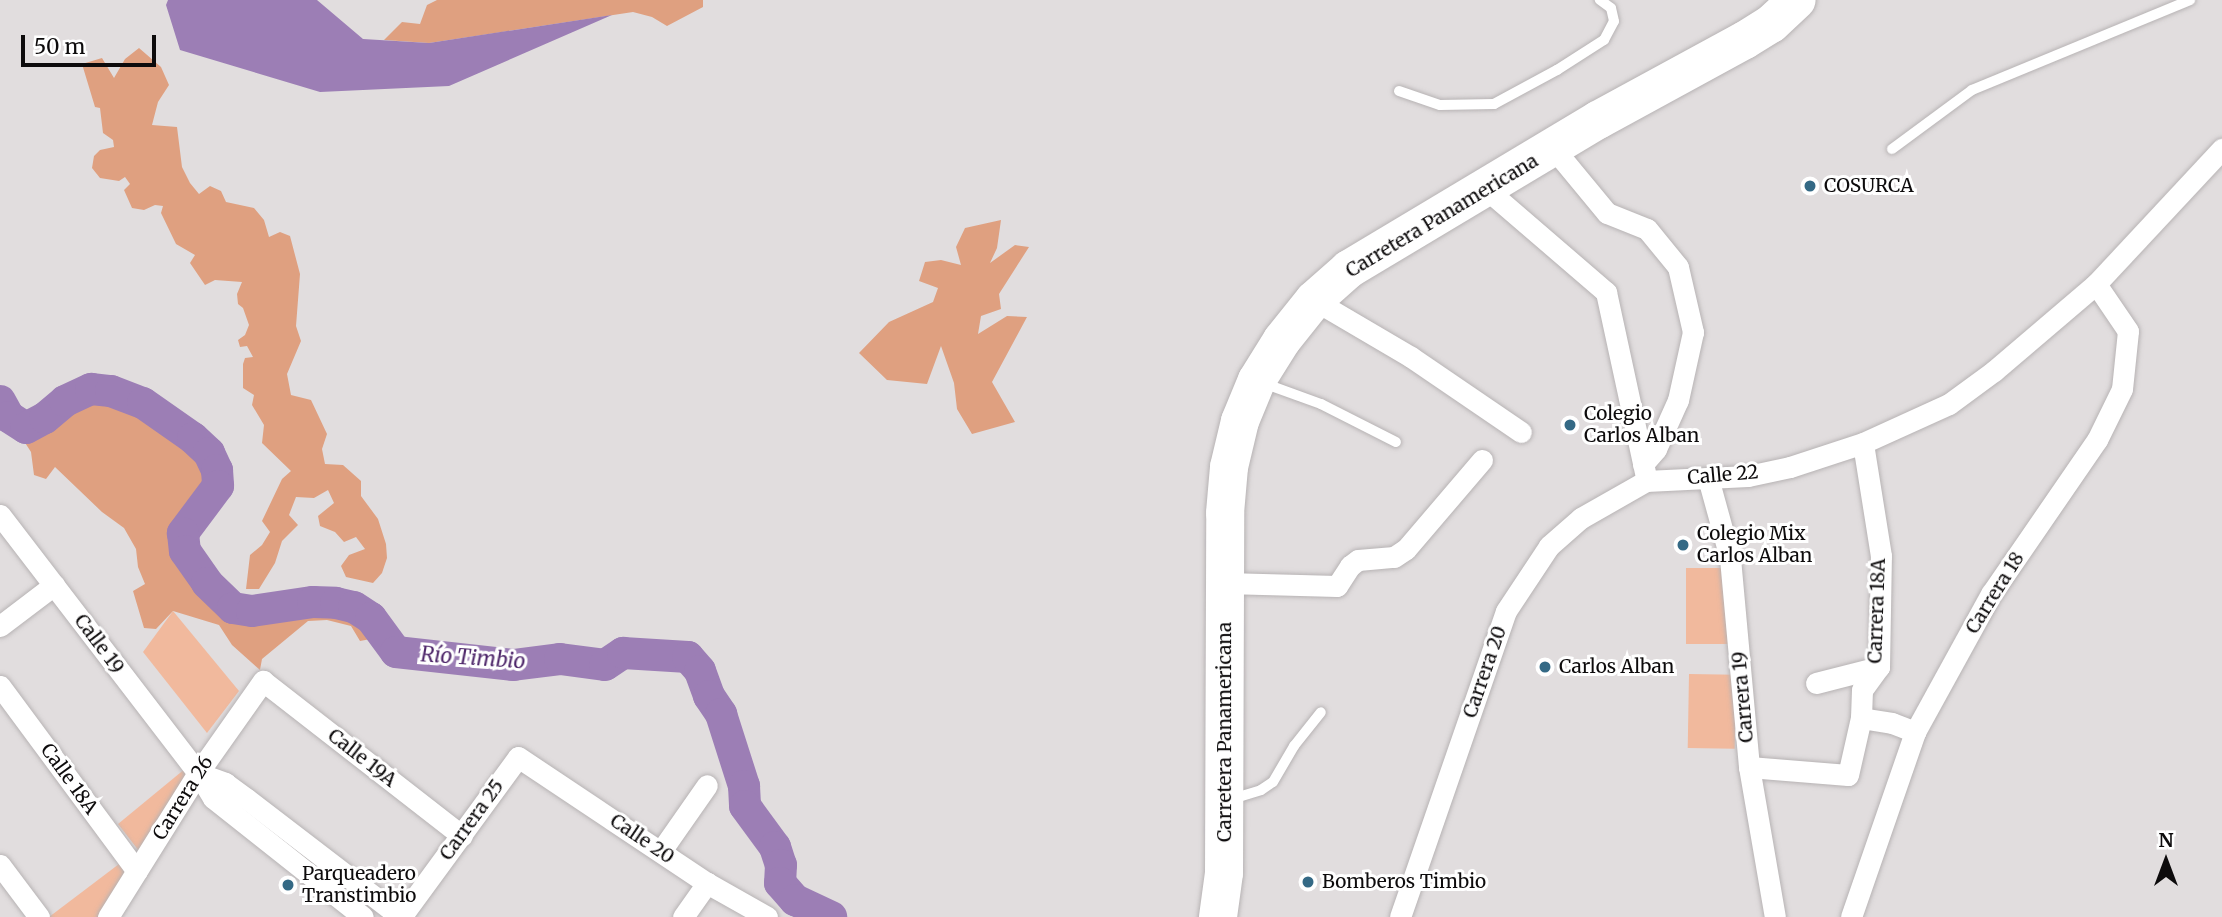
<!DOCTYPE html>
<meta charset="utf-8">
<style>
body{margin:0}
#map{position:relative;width:2222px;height:917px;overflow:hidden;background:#e1ddde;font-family:Merriweather,serif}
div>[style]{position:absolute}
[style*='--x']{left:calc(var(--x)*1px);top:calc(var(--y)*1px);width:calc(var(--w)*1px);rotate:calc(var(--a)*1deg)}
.green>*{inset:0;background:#f1b99d;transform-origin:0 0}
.forest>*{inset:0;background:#dfa080}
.water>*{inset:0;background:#9c7eb5}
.river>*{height:32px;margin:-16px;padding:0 16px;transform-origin:16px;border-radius:16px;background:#9c7eb5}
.roads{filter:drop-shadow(0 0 2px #b7b3b4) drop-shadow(0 0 2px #b7b3b4)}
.lane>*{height:10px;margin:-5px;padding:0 5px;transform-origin:5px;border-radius:5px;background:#fff}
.street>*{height:21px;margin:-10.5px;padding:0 10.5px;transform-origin:10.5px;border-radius:10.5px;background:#fff}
.highway>*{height:38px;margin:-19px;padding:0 19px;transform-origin:19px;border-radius:19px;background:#fff}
.dots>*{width:19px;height:19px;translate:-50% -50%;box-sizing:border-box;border:4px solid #fff;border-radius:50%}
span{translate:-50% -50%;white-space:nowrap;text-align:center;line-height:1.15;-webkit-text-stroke:6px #fff;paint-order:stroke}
.poi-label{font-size:19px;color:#0d0b0c}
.left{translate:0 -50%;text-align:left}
.street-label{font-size:19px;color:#0d0b0c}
.water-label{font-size:21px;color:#4d2569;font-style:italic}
.north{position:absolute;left:2131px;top:826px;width:70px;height:70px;-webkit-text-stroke:5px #fff;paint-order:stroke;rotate:0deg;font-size:19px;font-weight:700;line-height:28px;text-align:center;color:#0d0b0c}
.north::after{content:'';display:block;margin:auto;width:24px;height:32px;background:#0d0b0c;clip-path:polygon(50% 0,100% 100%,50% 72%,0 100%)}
.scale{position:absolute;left:21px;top:35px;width:135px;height:32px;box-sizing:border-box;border:4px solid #0d0b0c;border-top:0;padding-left:9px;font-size:21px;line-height:24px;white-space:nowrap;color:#0d0b0c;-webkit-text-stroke:5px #fff;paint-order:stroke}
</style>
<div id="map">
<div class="green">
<div style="left:1686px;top:568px;width:45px;height:76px"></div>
<div style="clip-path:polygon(173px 611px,239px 691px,207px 733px,143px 652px)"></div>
<div style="left:1689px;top:674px;width:47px;height:74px;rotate:1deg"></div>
<div style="clip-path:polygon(186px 768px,190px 773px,139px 851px,118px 824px)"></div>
<div style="clip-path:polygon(123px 861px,128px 868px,98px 917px,49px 917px)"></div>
</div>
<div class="forest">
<div style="clip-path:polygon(437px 0,703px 0,703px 7px,667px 26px,652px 17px,633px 12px,429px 43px,384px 40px,402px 22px,420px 24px,427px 5px)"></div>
<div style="clip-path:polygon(139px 48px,161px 67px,169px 85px,158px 102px,152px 125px,177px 127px,182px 167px,190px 183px,199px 194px,210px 186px,221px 191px,226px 202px,254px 208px,264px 220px,269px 237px,280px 232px,290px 236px,300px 274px,296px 326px,301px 341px,287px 374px,291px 395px,311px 400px,327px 434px,322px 449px,325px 464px,343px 465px,361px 481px,361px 496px,378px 519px,386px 544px,387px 558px,382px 573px,373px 583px,346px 577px,341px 566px,349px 555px,365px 549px,356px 537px,344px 542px,335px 532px,320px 526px,318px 516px,334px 503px,328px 490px,314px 498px,296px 497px,289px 515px,298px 525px,282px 541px,275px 563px,259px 589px,246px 589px,250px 555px,262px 545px,270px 532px,262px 521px,282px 479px,291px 471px,262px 443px,264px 425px,252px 405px,254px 395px,243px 388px,243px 364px,245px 358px,253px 357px,247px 346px,240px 347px,238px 340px,245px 335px,249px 325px,243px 308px,238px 304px,237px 294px,242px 282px,215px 280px,205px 285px,190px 263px,195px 255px,176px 244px,161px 213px,163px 206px,155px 205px,144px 210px,132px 208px,124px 190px,130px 184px,125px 177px,119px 181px,100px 178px,92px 168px,94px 156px,100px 150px,114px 147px,113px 140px,103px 133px,100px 108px,95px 107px,82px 64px,102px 58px,114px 78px,125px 59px)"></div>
<div style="clip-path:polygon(1001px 220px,997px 248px,990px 263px,1015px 245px,1029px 247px,999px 294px,1001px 309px,981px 316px,978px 334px,1007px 316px,1027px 317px,992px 382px,1015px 422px,972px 434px,957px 409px,954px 383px,941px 346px,927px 384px,887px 380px,859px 353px,889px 322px,933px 302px,938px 288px,919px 281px,925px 262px,941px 260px,961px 265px,956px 247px,965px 228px)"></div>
<div style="clip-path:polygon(91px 394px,117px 397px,142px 407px,205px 454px,215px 476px,201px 506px,184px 518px,175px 532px,178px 547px,205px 595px,240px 618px,274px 617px,315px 606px,336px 606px,355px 612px,371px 625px,376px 638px,360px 641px,351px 626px,327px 620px,308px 621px,262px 659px,260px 670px,232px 645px,219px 625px,173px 611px,156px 629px,144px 628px,133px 591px,145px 584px,138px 567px,136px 549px,124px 528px,102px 512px,55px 467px,46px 479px,34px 475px,31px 452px,20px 435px,41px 426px,70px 403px)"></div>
</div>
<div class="water">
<div style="clip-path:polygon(168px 0,317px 0,363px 39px,429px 43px,612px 15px,449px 86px,320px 92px,180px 50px,166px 5px)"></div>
</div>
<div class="river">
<div style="--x:0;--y:401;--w:18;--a:61"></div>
<div style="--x:9;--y:417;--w:20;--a:33"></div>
<div style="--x:26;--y:428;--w:21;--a:-28"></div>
<div style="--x:45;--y:418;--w:26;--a:-40"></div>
<div style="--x:65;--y:401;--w:29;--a:-25"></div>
<div style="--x:91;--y:389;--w:20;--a:6"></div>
<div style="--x:111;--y:391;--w:34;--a:21"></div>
<div style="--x:143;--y:403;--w:61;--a:35"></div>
<div style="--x:193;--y:438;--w:22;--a:43"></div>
<div style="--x:209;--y:453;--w:19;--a:65"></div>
<div style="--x:217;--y:470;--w:16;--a:86"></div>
<div style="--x:218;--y:486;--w:59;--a:126.7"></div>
<div style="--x:183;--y:533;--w:18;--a:84"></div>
<div style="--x:185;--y:551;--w:39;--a:55"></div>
<div style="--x:207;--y:583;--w:36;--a:44"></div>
<div style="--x:233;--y:608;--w:19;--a:9"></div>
<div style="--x:252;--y:611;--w:62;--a:-8.4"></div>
<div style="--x:313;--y:602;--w:23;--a:2"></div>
<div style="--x:336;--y:603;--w:18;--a:13"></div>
<div style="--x:354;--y:607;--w:20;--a:33"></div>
<div style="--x:371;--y:618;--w:42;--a:53.7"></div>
<div style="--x:396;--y:652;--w:118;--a:6.3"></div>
<div style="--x:513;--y:665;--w:47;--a:-7.3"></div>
<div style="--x:560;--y:659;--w:45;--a:7.6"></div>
<div style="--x:605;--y:665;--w:22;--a:-34"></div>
<div style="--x:623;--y:653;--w:65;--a:3.5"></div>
<div style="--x:688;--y:657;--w:18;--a:49"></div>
<div style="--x:700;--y:671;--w:27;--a:70"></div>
<div style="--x:709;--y:696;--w:22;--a:56"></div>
<div style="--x:721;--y:714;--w:76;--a:72.3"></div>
<div style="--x:744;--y:786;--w:20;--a:87"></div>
<div style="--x:745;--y:806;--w:51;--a:53.8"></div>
<div style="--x:775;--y:847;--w:19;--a:72"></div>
<div style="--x:781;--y:865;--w:18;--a:93"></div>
<div style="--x:780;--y:883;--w:23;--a:49"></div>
<div style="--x:795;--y:900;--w:40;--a:25"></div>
</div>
<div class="roads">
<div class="lane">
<div style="--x:1399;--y:91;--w:43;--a:18.9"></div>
<div style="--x:1440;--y:105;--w:54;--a:-1.1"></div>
<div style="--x:1494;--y:104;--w:72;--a:-28.4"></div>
<div style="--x:1557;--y:70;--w:56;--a:-32.6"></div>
<div style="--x:1604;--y:40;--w:21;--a:-62"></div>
<div style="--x:1614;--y:21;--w:13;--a:-103"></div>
<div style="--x:1611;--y:8;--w:14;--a:-144"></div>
<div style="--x:1892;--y:149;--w:99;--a:-36.4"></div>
<div style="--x:1972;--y:90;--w:236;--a:-22.4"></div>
<div style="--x:1263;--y:383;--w:62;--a:19.9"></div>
<div style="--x:1321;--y:404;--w:84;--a:26.9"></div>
<div style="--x:1232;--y:799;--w:30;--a:-17"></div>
<div style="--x:1261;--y:790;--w:14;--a:-34"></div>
<div style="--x:1273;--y:782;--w:42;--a:-59.7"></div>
<div style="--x:1294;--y:746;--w:43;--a:-51.5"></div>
</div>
<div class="street">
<div style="--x:1554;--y:149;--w:83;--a:50.4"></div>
<div style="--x:1607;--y:213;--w:43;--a:21.8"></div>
<div style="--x:1647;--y:229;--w:49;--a:50.8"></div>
<div style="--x:1678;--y:267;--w:67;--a:77"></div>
<div style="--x:1693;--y:332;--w:70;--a:102.4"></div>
<div style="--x:1678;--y:400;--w:54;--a:114.2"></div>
<div style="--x:1656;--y:449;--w:20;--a:131"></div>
<div style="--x:1485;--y:188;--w:160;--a:40.7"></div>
<div style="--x:1606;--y:292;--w:185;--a:77.8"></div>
<div style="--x:1314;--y:300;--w:113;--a:30.4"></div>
<div style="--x:1411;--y:357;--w:133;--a:34.3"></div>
<div style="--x:1708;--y:478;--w:83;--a:74.6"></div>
<div style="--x:1730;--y:558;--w:210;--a:84.8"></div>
<div style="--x:1749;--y:767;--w:152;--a:80.2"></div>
<div style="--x:0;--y:515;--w:325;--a:52.5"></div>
<div style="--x:198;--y:773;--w:29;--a:59"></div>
<div style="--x:213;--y:798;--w:191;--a:38.4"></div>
<div style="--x:1225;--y:583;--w:112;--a:1.5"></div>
<div style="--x:1337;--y:586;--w:24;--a:-57"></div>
<div style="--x:1350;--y:566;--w:10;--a:-37"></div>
<div style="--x:1358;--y:560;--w:36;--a:-5"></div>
<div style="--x:1394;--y:557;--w:14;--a:-34"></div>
<div style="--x:1406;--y:549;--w:117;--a:-49.5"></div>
<div style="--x:0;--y:626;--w:68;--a:-37.2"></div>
<div style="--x:1816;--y:683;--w:65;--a:-14.3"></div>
<div style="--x:0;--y:686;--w:230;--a:53.5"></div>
<div style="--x:1861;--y:718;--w:31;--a:9"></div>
<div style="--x:1892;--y:723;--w:25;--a:21"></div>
<div style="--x:1749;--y:767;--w:99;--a:4.6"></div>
<div style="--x:1848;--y:775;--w:58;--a:-77.2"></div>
<div style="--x:1861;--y:718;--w:28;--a:-88"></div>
<div style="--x:1862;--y:690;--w:29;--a:-54"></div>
<div style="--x:1879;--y:667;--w:111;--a:-89"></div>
<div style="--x:1881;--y:556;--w:114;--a:-99.1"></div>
<div style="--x:198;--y:773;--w:29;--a:20"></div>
<div style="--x:225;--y:783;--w:27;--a:36"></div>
<div style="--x:247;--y:799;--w:194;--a:37.5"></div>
<div style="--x:401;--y:917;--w:198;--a:-53.8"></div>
<div style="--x:518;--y:757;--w:227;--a:33.7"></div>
<div style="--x:707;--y:883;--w:69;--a:29.5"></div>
<div style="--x:661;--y:851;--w:80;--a:-55.1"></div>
<div style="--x:0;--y:865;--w:65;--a:53.1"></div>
<div style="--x:108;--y:917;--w:170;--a:-58"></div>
<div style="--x:198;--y:773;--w:113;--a:-54.8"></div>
<div style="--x:263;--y:681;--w:252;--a:37.9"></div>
<div style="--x:683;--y:917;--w:42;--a:-54.8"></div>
<div style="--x:1400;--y:917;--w:324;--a:-70.9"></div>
<div style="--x:1506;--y:611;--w:78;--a:-56.5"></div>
<div style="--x:1549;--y:546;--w:43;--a:-41.2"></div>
<div style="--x:1581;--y:518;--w:75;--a:-29.6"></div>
<div style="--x:1646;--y:481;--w:102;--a:-2.8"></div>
<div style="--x:1748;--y:476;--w:43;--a:-12.1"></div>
<div style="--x:1790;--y:467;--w:77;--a:-18.2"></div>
<div style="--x:1863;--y:443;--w:94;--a:-24.4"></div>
<div style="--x:1949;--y:404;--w:56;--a:-36.3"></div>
<div style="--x:1994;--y:371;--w:134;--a:-40.5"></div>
<div style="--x:2096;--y:284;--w:185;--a:-47"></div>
<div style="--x:1851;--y:917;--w:196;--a:-70.9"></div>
<div style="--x:1915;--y:732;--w:158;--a:-61.2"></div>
<div style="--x:1991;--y:594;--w:187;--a:-55.5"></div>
<div style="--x:2097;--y:440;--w:57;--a:-63.9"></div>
<div style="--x:2122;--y:389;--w:58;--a:-84.1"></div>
<div style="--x:2128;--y:331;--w:57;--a:-124.2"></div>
</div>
<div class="highway">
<div style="--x:1218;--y:917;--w:44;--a:-82.2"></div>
<div style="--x:1224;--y:873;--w:360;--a:-89.8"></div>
<div style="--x:1225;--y:513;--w:46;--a:-85"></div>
<div style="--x:1229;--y:467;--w:47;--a:-76.6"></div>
<div style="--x:1240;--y:421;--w:44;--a:-67.5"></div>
<div style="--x:1257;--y:380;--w:47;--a:-58"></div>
<div style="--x:1282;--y:340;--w:51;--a:-51.3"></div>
<div style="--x:1314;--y:300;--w:47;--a:-41.5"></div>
<div style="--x:1349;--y:269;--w:290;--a:-30.9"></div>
<div style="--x:1598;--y:120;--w:167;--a:-28.6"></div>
<div style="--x:1745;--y:40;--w:31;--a:-32"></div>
<div style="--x:1771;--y:24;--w:35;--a:-43"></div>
</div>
</div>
<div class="dots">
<div style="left:1810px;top:186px;background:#346985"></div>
<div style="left:1570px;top:425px;background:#346985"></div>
<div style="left:1683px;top:545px;background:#346985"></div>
<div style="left:1545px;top:667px;background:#346985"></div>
<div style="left:1308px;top:882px;background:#346985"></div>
<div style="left:288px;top:885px;background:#346985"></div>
</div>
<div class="poi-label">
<span class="left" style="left:1824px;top:186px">COSURCA</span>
<span class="left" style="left:1584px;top:425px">Colegio<br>Carlos Alban</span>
<span class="left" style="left:1697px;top:545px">Colegio Mix<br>Carlos Alban</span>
<span class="left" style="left:1559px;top:667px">Carlos Alban</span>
<span class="left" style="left:302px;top:885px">Parqueadero<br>Transtimbio</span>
<span class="left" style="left:1322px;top:882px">Bomberos Timbio</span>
</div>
<div class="street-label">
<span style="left:1442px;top:216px;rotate:-31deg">Carretera Panamericana</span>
<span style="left:1723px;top:475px;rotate:-5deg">Calle 22</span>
<span style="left:1995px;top:593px;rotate:-58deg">Carrera 18</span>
<span style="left:1877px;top:611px;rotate:-88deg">Carrera 18A</span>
<span style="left:99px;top:644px;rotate:53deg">Calle 19</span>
<span style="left:1485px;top:672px;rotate:-71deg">Carrera 20</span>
<span style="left:1743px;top:697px;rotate:-95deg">Carrera 19</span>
<span style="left:1225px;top:732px;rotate:-90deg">Carretera Panamericana</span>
<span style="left:362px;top:758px;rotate:38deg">Calle 19A</span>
<span style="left:69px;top:779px;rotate:54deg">Calle 18A</span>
<span style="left:183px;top:798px;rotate:-58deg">Carrera 26</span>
<span style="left:472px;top:820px;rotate:-54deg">Carrera 25</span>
<span style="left:642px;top:839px;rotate:34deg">Calle 20</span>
</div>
<div class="water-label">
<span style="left:473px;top:658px;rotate:4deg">Río Timbio</span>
</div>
<div class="north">N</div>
<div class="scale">50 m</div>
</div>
